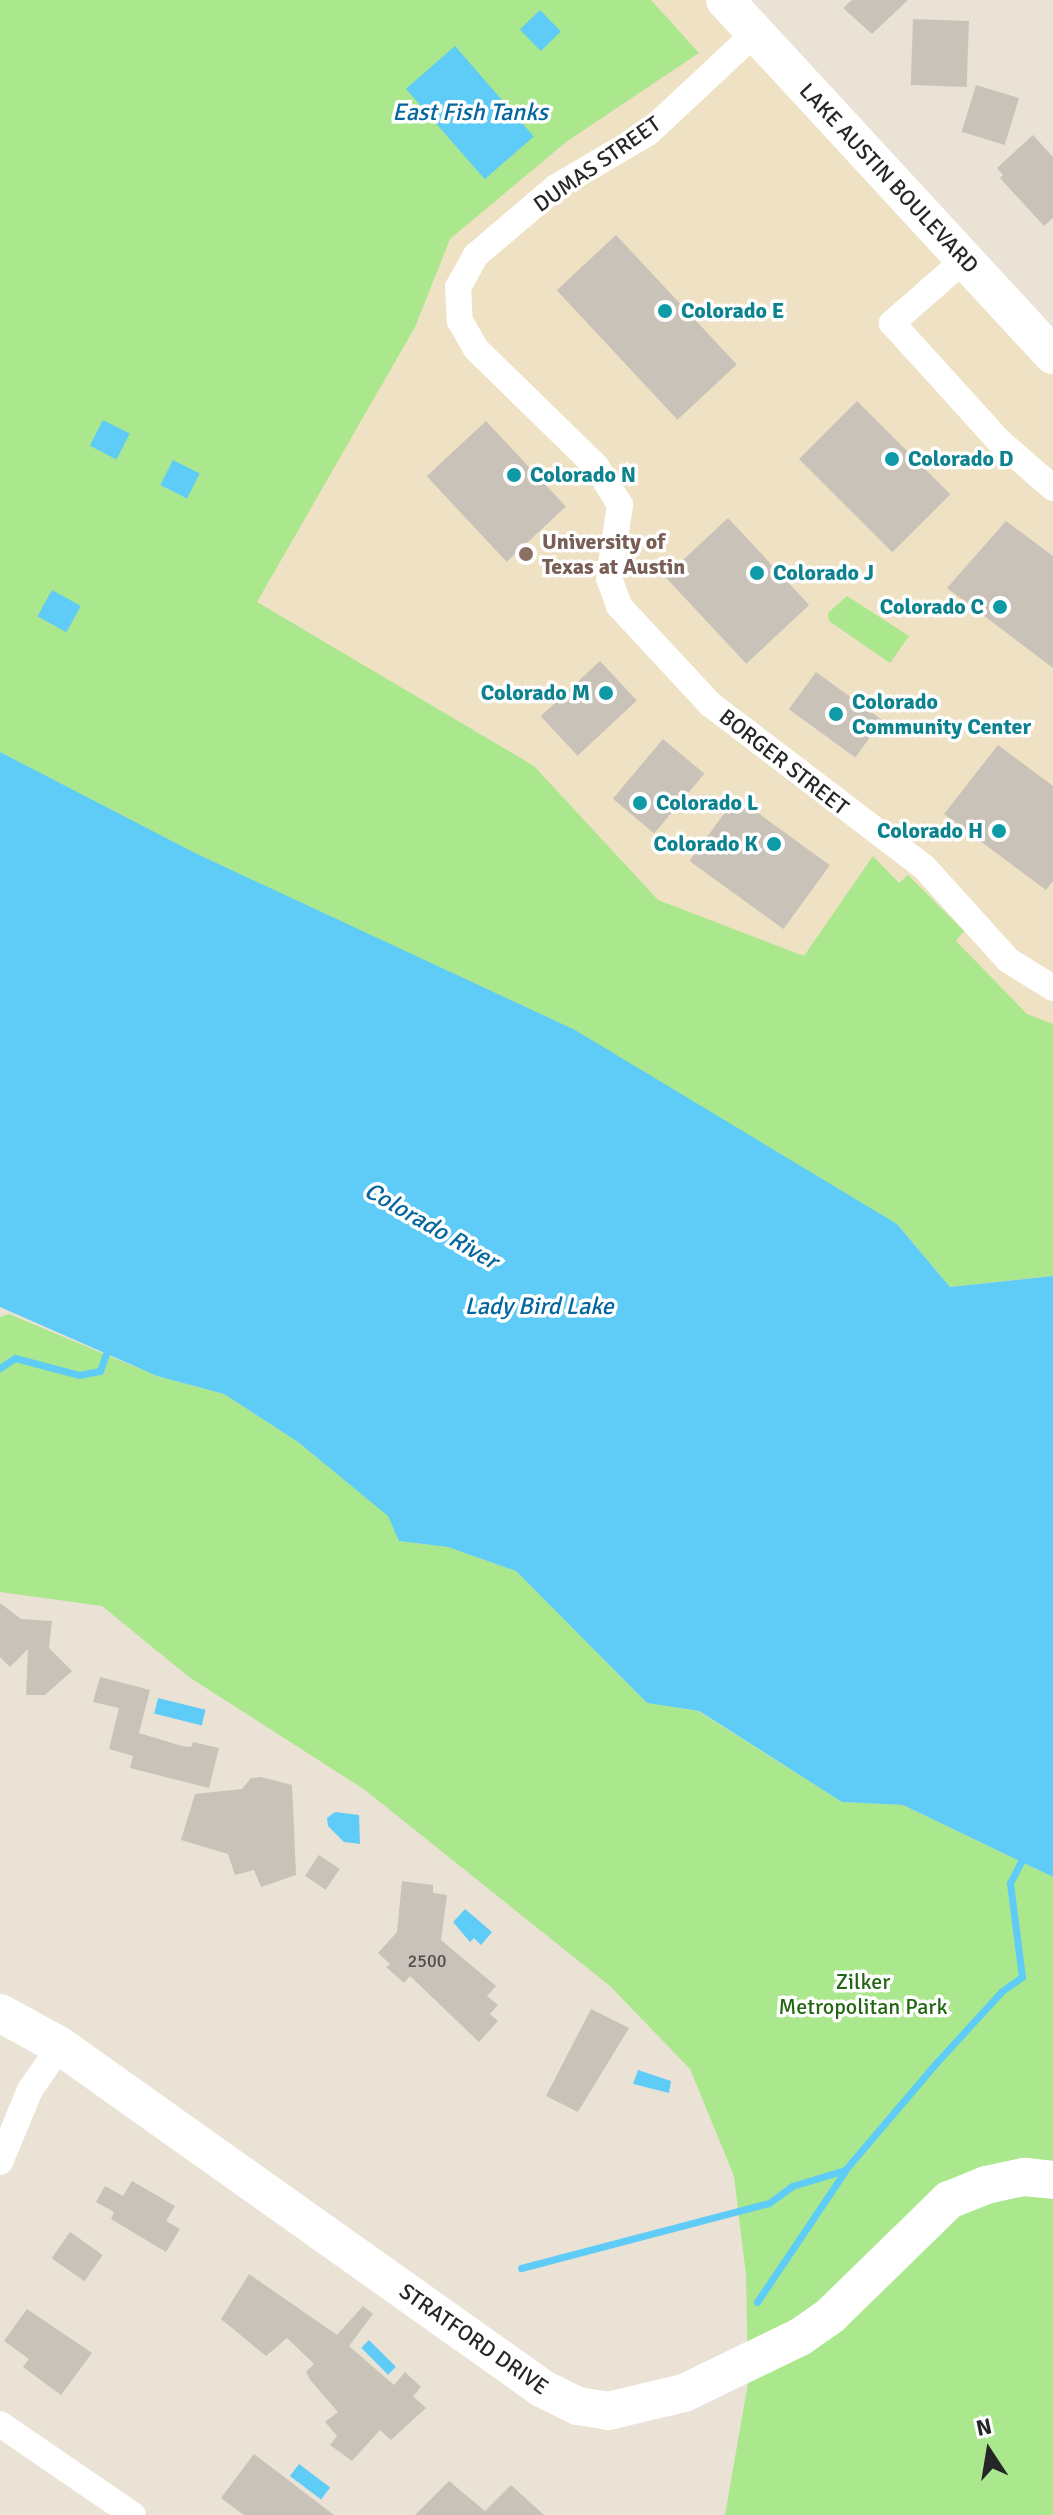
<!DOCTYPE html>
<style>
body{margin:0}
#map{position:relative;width:1053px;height:2515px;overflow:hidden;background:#ebe2d6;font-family:Signika,sans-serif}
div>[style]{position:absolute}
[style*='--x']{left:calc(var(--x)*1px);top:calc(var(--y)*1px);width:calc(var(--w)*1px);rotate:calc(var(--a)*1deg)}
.education>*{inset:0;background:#efe1c3}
.green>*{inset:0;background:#aae78d}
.water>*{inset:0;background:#5fccf7;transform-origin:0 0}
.stream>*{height:7px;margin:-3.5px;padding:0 3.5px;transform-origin:3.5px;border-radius:3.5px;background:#5fccf7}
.building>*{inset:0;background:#c9c2b9;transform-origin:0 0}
.street>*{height:26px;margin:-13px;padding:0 13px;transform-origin:13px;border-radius:13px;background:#fff}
.secondary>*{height:38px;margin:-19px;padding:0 19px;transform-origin:19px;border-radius:19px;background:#fff}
.dots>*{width:22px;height:22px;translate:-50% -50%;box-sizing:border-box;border:4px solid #fff;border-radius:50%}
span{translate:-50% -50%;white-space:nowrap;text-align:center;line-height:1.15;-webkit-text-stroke:7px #fff;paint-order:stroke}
.number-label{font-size:18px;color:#4f4d4b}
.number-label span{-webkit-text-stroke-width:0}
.street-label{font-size:22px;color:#262626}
.culture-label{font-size:22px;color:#0d838f;font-weight:700}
.left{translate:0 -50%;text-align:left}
.right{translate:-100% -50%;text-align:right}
.education-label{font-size:22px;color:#785e54;font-weight:700}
.park-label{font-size:22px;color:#236713}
.water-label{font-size:24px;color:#03669e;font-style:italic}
.north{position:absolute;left:949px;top:2411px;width:80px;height:80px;-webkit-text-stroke:6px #fff;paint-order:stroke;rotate:348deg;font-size:22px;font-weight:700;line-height:32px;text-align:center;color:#262626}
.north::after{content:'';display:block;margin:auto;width:28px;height:36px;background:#262626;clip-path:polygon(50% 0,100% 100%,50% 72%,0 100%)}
</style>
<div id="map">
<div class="education">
<div style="clip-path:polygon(0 0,725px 0,1053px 355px,1053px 1205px,950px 1287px,195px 853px,0 752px)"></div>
</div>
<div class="green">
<div style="clip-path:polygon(0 0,651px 0,699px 53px,566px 142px,450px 239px,415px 327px,257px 602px,534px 766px,658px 900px,804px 956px,873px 856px,899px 883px,908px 875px,964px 931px,956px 941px,1027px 1014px,1053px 1024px,1053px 1276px,950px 1287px,897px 1224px,0 752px)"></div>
<div style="clip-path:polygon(847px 596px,909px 636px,890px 663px,829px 621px,828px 613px)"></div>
<div style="clip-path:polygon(9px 1314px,157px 1376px,224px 1394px,298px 1442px,389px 1516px,400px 1541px,448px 1547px,516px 1571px,647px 1703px,698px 1711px,842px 1802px,903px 1805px,1053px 1877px,1053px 2515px,725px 2515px,748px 2383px,746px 2275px,734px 2176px,690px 2069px,610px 1986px,365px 1790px,189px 1677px,102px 1606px,0 1592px,0 1317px)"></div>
</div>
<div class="water">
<div style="left:540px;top:10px;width:30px;height:28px;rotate:46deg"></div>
<div style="left:455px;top:46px;width:120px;height:65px;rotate:49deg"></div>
<div style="left:103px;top:420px;width:30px;height:29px;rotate:27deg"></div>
<div style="left:173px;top:460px;width:30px;height:28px;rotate:27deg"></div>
<div style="left:52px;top:590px;width:33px;height:30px;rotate:29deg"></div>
<div style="clip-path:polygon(0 752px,195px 853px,575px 1030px,897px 1224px,950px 1287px,1053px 1276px,1053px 1877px,903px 1805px,842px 1802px,699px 1711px,647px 1703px,516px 1571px,448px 1547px,399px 1541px,388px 1516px,298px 1442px,224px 1394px,157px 1376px,0 1307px)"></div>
<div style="left:158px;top:1698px;width:49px;height:16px;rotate:14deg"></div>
<div style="clip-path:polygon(335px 1812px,359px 1815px,360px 1844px,344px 1842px,328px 1826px,327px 1818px)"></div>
<div style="clip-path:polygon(465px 1909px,492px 1932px,481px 1945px,474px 1938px,470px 1942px,453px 1922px)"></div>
<div style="clip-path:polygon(638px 2070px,671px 2081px,669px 2093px,633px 2084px)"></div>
<div style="left:369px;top:2340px;width:38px;height:11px;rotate:45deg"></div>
<div style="left:299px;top:2464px;width:39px;height:15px;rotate:37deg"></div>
</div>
<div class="stream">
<div style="--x:0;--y:1368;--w:18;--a:-34"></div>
<div style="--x:15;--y:1358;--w:66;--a:14.9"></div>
<div style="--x:79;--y:1375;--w:21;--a:-11"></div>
<div style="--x:100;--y:1371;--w:24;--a:-71"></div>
<div style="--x:521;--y:2268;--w:256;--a:-14.7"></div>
<div style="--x:769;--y:2203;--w:29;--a:-36"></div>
<div style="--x:792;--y:2186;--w:55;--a:-16.8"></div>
<div style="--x:845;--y:2170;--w:142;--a:-49.6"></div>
<div style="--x:937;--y:2062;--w:96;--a:-47.5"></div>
<div style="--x:1002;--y:1991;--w:24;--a:-35"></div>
<div style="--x:1022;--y:1977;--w:95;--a:-97.3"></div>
<div style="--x:1010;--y:1883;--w:33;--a:-63"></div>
<div style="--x:757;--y:2302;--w:158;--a:-56.1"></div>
</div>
<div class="building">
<div style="clip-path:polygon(852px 0,908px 0,872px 34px,843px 8px)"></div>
<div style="left:913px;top:19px;width:56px;height:66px;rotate:2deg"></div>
<div style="left:976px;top:85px;width:45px;height:49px;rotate:17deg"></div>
<div style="clip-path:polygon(1033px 135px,1053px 157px,1053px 218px,1044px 226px,1000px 178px,1003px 175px,997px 168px)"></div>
<div style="left:616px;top:235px;width:177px;height:81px;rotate:47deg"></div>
<div style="left:857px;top:401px;width:132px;height:82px;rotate:45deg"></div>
<div style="left:486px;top:421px;width:117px;height:81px;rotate:47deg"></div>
<div style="left:728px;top:518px;width:119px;height:86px;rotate:47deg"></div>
<div style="clip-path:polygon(1006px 521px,1053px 556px,1053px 668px,947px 588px)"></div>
<div style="left:600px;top:661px;width:54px;height:81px;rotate:47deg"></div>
<div style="left:816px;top:672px;width:82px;height:46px;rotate:36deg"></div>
<div style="left:663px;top:739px;width:54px;height:78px;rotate:40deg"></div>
<div style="clip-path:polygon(998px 745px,1053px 786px,1053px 881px,1046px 890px,944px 814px)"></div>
<div style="left:736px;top:797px;width:116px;height:79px;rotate:36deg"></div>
<div style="clip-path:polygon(0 1603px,21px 1619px,52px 1621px,49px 1648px,72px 1671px,45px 1695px,26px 1695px,28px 1649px,10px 1667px,0 1657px)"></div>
<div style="clip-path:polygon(100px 1677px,150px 1690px,139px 1733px,182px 1746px,191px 1747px,193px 1742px,219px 1748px,209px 1788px,130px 1768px,133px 1756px,109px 1749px,119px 1708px,93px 1702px)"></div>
<div style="clip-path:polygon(261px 1777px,292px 1785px,296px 1875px,261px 1887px,254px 1870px,235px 1875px,228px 1854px,181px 1840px,195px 1794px,242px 1789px,251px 1778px)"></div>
<div style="left:319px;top:1855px;width:25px;height:25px;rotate:34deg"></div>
<div style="clip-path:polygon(402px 1881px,433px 1885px,433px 1893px,447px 1895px,441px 1940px,496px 1986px,487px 1996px,498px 2005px,490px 2014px,498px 2021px,479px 2042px,410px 1976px,404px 1983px,386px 1967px,390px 1964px,378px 1953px,397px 1932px)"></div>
<div style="clip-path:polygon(591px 2009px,629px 2028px,578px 2112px,546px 2096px)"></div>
<div style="clip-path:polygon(132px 2181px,175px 2206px,166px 2221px,180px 2229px,166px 2252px,111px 2219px,114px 2212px,96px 2202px,105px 2186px,123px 2196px)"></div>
<div style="left:70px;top:2232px;width:40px;height:32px;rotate:35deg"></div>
<div style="clip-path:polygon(249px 2274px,337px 2335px,363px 2306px,373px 2314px,349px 2346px,394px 2385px,405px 2372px,421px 2387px,413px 2396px,426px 2408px,391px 2440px,380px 2430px,352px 2461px,330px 2445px,337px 2436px,325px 2422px,338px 2412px,311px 2381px,306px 2372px,314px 2364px,287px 2338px,266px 2356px,221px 2319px)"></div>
<div style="clip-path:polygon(27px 2309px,92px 2353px,61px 2395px,23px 2367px,29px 2359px,4px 2341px)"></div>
<div style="clip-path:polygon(254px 2454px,334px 2515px,244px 2515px,221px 2498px)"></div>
<div style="clip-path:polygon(449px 2481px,485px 2511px,511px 2485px,544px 2515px,415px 2515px)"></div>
</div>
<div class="street">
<div style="--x:755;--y:33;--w:146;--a:136.9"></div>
<div style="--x:648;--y:133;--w:107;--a:149.6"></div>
<div style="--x:556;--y:187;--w:105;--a:139.6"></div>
<div style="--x:476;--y:255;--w:37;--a:119"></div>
<div style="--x:458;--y:287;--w:34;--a:87"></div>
<div style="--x:460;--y:321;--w:32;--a:60"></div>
<div style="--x:476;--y:349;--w:168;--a:44.3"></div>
<div style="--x:596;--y:466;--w:46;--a:58.4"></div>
<div style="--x:620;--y:505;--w:74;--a:98.6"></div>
<div style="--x:609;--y:578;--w:30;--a:70"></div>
<div style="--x:619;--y:606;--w:134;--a:47.1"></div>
<div style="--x:710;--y:704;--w:270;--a:37.3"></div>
<div style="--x:925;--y:868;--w:124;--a:47.9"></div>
<div style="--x:1008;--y:960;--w:53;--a:31.9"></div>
<div style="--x:964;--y:260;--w:96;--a:138.8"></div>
<div style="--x:892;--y:323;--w:159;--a:47.8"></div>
<div style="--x:999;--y:441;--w:72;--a:41"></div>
<div style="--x:0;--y:2162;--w:78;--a:-67.4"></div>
<div style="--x:30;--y:2090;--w:53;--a:-55.7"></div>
<div style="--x:0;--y:2424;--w:161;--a:34.4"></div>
</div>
<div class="secondary">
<div style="--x:725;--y:0;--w:483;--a:47.3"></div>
<div style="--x:0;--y:2013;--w:68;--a:28.8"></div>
<div style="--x:60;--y:2046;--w:592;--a:35.38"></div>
<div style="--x:543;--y:2389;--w:39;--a:26"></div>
<div style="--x:578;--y:2406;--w:30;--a:9"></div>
<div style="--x:608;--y:2411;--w:78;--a:-13.3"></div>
<div style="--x:684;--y:2393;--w:129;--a:-25.8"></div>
<div style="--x:800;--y:2337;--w:38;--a:-35"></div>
<div style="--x:831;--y:2315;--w:165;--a:-44.3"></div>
<div style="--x:949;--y:2200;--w:40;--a:-22"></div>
<div style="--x:986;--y:2185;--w:40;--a:-12"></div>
<div style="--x:1025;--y:2177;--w:28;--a:6"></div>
</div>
<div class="dots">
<div style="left:665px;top:311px;background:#0f9aa8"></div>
<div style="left:892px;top:459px;background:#0f9aa8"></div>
<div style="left:514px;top:475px;background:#0f9aa8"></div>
<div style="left:526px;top:554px;background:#8d6e63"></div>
<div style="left:757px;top:573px;background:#0f9aa8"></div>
<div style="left:1000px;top:607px;background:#0f9aa8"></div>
<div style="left:606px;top:693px;background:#0f9aa8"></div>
<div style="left:836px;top:714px;background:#0f9aa8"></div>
<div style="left:640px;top:803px;background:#0f9aa8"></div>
<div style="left:999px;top:831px;background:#0f9aa8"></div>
<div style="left:774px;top:844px;background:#0f9aa8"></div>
</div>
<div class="number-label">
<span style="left:427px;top:1961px">2500</span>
</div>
<div class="street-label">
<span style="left:597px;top:164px;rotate:-35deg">DUMAS STREET</span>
<span style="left:889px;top:178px;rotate:47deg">LAKE AUSTIN BOULEVARD</span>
<span style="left:784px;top:762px;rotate:38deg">BORGER STREET</span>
<span style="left:474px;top:2339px;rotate:35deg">STRATFORD DRIVE</span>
</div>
<div class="culture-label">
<span class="left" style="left:681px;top:311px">Colorado E</span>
<span class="left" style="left:908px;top:459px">Colorado D</span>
<span class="left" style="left:530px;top:475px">Colorado N</span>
<span class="left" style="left:773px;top:573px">Colorado J</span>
<span class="right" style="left:984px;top:607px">Colorado C</span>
<span class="right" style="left:590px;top:693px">Colorado M</span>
<span class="left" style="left:852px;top:714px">Colorado<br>Community Center</span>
<span class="left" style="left:656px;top:803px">Colorado L</span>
<span class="right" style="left:983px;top:831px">Colorado H</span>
<span class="right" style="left:758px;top:844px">Colorado K</span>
</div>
<div class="education-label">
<span class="left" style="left:542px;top:554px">University of<br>Texas at Austin</span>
</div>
<div class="park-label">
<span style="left:863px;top:1994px">Zilker<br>Metropolitan Park</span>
</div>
<div class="water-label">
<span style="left:470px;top:113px">East Fish Tanks</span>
<span style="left:431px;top:1226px;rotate:30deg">Colorado River</span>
<span style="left:539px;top:1307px">Lady Bird Lake</span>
</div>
<div class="north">N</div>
</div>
